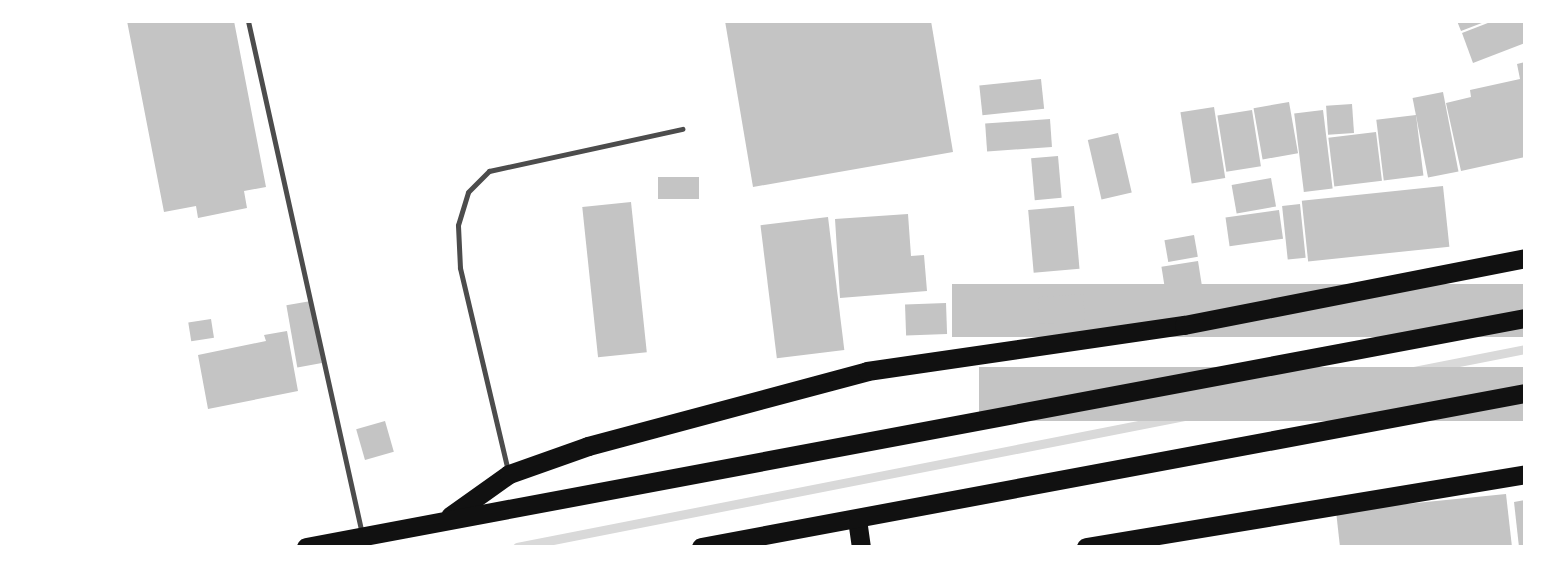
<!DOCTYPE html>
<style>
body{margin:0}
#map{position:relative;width:1546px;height:568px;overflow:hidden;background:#fff;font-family:"DejaVu Sans",sans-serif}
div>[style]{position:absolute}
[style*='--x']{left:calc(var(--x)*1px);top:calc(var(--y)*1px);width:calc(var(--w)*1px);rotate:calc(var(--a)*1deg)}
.stream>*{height:9px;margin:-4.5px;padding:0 4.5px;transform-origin:4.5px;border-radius:4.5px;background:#d9d9d9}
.building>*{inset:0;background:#c4c4c4;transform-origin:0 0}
.service>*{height:5px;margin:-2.5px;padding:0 2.5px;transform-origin:2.5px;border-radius:2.5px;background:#4c4c4c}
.trunk>*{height:19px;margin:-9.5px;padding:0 9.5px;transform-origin:9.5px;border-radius:9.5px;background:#111}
span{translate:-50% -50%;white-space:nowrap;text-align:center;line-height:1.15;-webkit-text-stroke:5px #fff;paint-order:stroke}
.frame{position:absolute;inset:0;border:23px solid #fff;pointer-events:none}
</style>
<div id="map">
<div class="stream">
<div style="--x:517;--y:547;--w:1027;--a:-11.11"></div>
</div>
<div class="building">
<div style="clip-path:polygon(127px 21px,234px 21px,266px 187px,244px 191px,247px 208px,198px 218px,196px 206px,164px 212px)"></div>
<div style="clip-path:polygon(725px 21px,931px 21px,953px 152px,753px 187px)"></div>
<div style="clip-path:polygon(1457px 21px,1487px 21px,1461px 31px)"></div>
<div style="clip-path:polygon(1493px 21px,1524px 21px,1525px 43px,1473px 63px,1462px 33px)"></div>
<div style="clip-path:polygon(1525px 62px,1525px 157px,1461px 171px,1446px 103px,1471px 97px,1470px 90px,1520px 79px,1517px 64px)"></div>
<div style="left:1041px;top:79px;width:30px;height:62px;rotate:84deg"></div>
<div style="left:1443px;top:92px;width:81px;height:31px;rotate:79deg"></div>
<div style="left:1289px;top:102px;width:52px;height:36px;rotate:80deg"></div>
<div style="left:1352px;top:104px;width:29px;height:26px;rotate:86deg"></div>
<div style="left:1214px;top:107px;width:72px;height:34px;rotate:81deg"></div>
<div style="left:1252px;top:110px;width:57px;height:35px;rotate:81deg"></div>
<div style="left:1323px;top:110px;width:79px;height:29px;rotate:83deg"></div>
<div style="left:1416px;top:115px;width:61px;height:40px;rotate:83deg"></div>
<div style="left:1050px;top:119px;width:28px;height:65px;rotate:86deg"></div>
<div style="left:1376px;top:132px;width:49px;height:48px;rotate:83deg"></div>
<div style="left:1118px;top:133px;width:61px;height:31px;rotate:77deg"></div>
<div style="left:1058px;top:156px;width:42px;height:27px;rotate:85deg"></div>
<div style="left:658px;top:177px;width:41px;height:22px"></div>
<div style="left:1271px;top:178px;width:29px;height:40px;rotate:80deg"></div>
<div style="left:1443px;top:186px;width:61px;height:142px;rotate:84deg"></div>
<div style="left:631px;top:202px;width:151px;height:49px;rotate:84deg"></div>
<div style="left:1300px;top:204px;width:54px;height:18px;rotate:84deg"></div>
<div style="left:1074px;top:206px;width:63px;height:46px;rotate:85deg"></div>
<div style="left:1279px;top:210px;width:29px;height:54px;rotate:82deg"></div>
<div style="clip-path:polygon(908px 214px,911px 256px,924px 255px,927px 291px,840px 298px,835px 219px)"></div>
<div style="left:828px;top:217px;width:134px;height:68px;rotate:83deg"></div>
<div style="left:1194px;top:235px;width:22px;height:30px;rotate:80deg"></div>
<div style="left:1198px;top:261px;width:24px;height:37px;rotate:81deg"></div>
<div style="left:1525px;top:284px;width:53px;height:573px;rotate:90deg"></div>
<div style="left:1083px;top:294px;width:27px;height:45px;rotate:86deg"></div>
<div style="left:311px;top:301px;width:63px;height:25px;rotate:80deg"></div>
<div style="left:946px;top:303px;width:31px;height:41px;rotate:88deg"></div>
<div style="left:211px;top:319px;width:19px;height:23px;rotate:81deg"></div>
<div style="clip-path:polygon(287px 331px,298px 391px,208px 409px,198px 355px,266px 341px,264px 335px)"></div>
<div style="left:1525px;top:367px;width:54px;height:546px;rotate:90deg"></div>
<div style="left:385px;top:421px;width:32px;height:30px;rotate:74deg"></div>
<div style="clip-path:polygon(1506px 494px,1512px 547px,1340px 547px,1336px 511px)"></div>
<div style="clip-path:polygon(1525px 500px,1525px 547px,1519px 547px,1514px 502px)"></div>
</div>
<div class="service">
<div style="--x:248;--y:21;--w:526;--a:77.47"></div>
<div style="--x:508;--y:471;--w:209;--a:-103.3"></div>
<div style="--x:460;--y:268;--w:43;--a:-92.7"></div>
<div style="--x:458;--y:225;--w:34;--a:-73"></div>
<div style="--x:468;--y:192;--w:30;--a:-45"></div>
<div style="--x:489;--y:171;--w:198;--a:-12.3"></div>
</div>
<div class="trunk">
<div style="--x:450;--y:516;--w:72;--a:-35.4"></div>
<div style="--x:509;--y:474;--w:84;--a:-19.5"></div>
<div style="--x:588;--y:446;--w:289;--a:-15"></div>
<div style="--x:867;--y:371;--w:320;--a:-8.3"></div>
<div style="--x:1184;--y:325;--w:348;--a:-11.1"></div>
<div style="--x:857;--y:519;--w:28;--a:82"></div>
<div style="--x:306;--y:547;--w:1240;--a:-10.64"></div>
<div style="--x:701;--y:547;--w:838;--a:-10.59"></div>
<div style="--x:1086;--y:547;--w:445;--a:-9.4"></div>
</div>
<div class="frame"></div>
</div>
